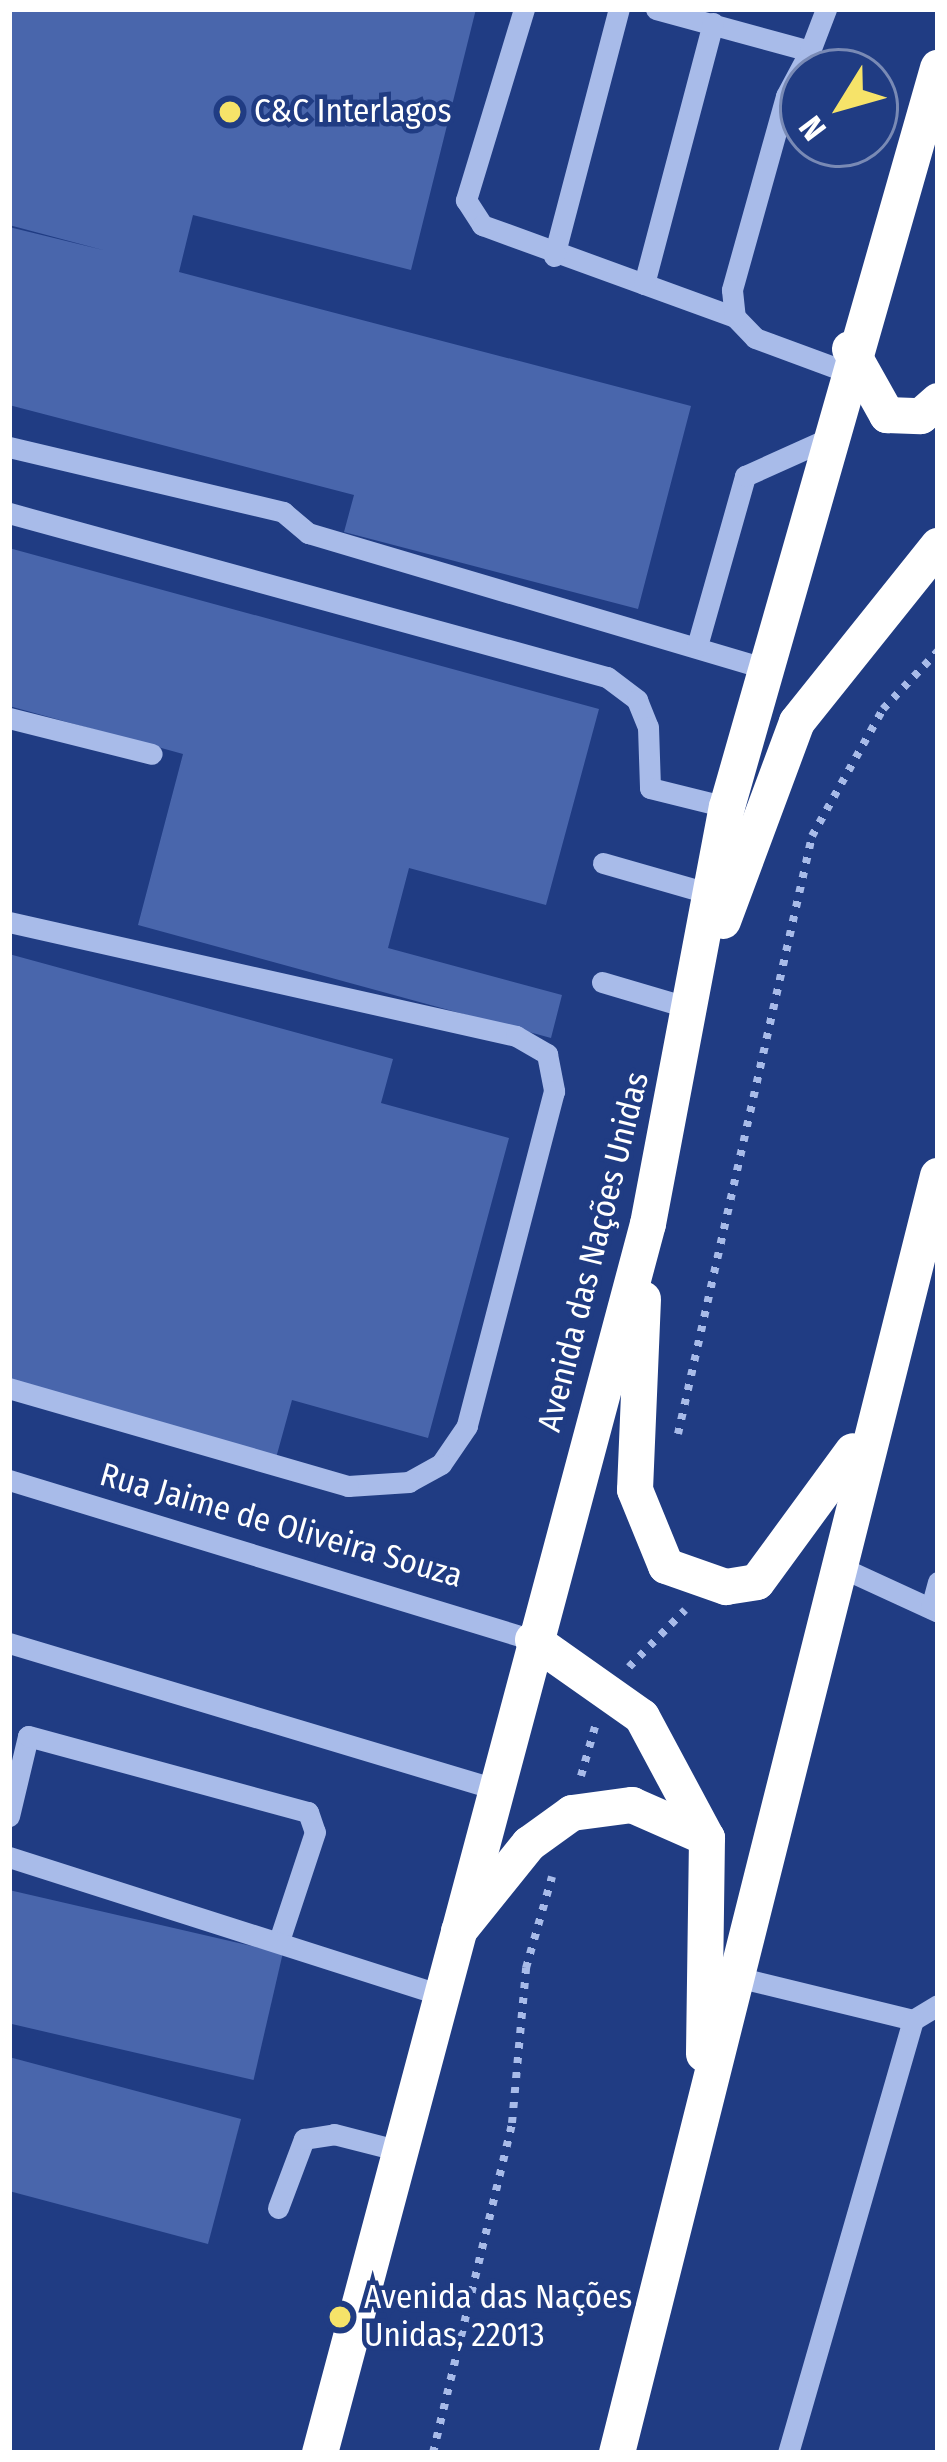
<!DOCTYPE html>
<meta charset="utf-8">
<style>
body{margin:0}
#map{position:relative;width:947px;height:2462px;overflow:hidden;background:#203c83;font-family:"Fira Sans Condensed",sans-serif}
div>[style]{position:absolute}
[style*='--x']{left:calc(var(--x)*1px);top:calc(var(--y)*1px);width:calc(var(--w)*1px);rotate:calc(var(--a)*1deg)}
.building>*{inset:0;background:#4966ac;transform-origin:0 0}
.path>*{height:8px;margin-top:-4px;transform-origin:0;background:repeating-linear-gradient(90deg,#a8bbe9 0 6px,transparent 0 15px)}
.minor>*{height:21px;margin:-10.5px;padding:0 10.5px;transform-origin:10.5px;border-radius:10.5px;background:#a8bbe9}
.highway>*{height:36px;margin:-18px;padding:0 18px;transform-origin:18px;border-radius:18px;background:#fff}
.dots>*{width:33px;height:33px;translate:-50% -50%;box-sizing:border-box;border:6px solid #203c83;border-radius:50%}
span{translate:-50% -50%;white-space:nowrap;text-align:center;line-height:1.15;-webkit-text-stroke:9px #203c83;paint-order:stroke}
.poi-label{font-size:33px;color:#fff}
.left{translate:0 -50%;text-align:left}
.street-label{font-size:33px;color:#fff}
.frame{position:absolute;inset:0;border:12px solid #fff;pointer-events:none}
.north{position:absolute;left:779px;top:48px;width:120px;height:120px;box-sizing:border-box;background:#203c83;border:3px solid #798ab5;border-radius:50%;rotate:233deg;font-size:33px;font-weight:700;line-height:48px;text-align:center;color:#fff}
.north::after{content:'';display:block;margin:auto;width:42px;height:54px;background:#f6e369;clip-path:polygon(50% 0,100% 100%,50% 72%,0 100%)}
</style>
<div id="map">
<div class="building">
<div style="clip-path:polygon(9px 9px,476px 9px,411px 270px,193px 215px,179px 272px,691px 406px,638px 609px,344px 532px,354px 495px,9px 405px,9px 227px,103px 250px,9px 225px)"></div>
<div style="clip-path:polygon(9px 548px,599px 709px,546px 905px,409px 868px,388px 948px,562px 995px,551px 1038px,138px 925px,183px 754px,9px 706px)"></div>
<div style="clip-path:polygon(9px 954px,393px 1059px,381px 1103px,509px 1138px,428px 1438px,292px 1400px,276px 1458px,9px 1384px)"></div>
<div style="left:9px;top:1890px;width:281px;height:130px;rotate:13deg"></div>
<div style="clip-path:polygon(9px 2057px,241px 2119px,208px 2244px,9px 2191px)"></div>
</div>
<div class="path">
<div style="--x:678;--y:1434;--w:613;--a:-77.37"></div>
<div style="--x:812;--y:836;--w:145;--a:-60.8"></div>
<div style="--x:883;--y:709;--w:80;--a:-46.5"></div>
<div style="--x:629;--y:1667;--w:80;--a:-45.5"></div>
<div style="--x:581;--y:1776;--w:51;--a:-74.1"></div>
<div style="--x:433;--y:2453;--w:339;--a:-76.5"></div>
<div style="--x:512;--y:2123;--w:156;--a:-84.8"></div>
<div style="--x:526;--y:1968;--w:95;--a:-74.1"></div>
</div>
<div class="minor">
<div style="--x:524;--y:9;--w:200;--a:106.9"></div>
<div style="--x:466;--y:200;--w:30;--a:57"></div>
<div style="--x:482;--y:225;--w:269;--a:20"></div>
<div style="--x:735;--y:317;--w:29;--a:46"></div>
<div style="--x:755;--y:338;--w:95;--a:20.3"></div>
<div style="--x:656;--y:9;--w:160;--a:15.3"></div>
<div style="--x:810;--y:51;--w:51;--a:118.1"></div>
<div style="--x:786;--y:96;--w:201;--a:105.6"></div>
<div style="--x:732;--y:290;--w:27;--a:84"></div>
<div style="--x:810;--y:51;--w:45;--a:-69.1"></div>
<div style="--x:554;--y:256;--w:255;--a:-75.3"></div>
<div style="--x:644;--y:284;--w:270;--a:-75.2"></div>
<div style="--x:9;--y:447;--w:282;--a:13.3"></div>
<div style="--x:283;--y:512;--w:33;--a:40"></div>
<div style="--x:308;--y:533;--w:477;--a:16.5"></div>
<div style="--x:9;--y:513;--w:620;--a:15.34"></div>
<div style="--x:607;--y:677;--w:38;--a:37"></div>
<div style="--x:637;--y:700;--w:29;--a:68"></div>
<div style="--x:648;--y:727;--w:61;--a:88.1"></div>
<div style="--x:650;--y:788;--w:79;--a:13.9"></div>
<div style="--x:697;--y:646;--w:177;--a:-74.2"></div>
<div style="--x:745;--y:476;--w:88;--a:-24.2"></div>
<div style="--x:9;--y:718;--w:147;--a:14.1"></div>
<div style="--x:603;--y:863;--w:112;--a:16"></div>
<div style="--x:9;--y:922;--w:520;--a:12.67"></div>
<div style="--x:516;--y:1036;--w:36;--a:30"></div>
<div style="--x:547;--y:1054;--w:38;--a:79"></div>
<div style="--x:554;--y:1091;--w:346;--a:104.6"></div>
<div style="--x:467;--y:1426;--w:46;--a:124.4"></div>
<div style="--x:441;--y:1464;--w:37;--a:151"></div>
<div style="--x:409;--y:1482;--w:61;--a:176.2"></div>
<div style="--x:348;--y:1486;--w:353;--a:-163.9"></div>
<div style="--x:602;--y:982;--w:92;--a:16.5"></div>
<div style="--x:9;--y:1480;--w:548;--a:16.98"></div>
<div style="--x:836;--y:1565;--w:112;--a:24.7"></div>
<div style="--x:931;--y:1608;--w:27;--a:-75"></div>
<div style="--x:9;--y:1643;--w:504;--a:16.71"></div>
<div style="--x:9;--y:1816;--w:82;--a:-76.6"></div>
<div style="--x:28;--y:1736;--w:290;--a:15.2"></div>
<div style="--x:308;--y:1812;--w:21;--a:71"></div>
<div style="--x:315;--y:1832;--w:108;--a:108.3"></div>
<div style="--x:9;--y:1857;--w:448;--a:17.7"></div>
<div style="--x:737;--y:1977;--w:181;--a:13.7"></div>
<div style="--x:913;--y:2020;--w:29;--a:-31"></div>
<div style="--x:278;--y:2208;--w:74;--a:-69.4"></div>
<div style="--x:304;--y:2139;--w:30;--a:-9"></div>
<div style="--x:334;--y:2134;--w:65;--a:14.3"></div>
<div style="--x:788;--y:2453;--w:451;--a:-73.9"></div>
</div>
<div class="highway">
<div style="--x:850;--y:349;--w:76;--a:60.7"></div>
<div style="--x:887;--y:415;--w:34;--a:2"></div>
<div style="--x:921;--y:416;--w:23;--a:-41"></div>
<div style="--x:723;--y:921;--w:212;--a:-69.6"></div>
<div style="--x:797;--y:722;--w:226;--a:-51.3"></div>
<div style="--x:643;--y:1299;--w:191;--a:92.4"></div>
<div style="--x:635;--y:1490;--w:82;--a:67.8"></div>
<div style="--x:666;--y:1566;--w:64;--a:19.3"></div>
<div style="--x:726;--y:1587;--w:31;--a:-9"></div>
<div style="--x:757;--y:1582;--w:162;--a:-53.8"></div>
<div style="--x:533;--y:1640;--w:133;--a:35.2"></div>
<div style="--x:642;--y:1717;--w:137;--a:61.8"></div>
<div style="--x:707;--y:1838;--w:216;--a:90.8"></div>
<div style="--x:459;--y:1931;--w:112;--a:-51.2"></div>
<div style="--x:529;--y:1844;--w:53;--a:-35.8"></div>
<div style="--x:572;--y:1813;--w:61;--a:-7.6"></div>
<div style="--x:632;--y:1805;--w:82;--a:23.7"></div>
<div style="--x:320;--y:2453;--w:1272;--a:-75.06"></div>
<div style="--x:648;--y:1224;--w:424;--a:-79.3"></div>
<div style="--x:727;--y:807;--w:769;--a:-74.06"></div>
<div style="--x:617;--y:2453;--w:1317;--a:-75.89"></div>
</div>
<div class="dots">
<div style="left:230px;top:112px;background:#f6e369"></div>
<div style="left:340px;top:2317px;background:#f6e369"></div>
</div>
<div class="poi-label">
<span class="left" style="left:254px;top:112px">C&amp;C Interlagos</span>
<span class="left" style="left:364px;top:2317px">Avenida das Nações<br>Unidas, 22013</span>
</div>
<div class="street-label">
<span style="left:594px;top:1252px;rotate:-76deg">Avenida das Nações Unidas</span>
<span style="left:281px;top:1526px;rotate:16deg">Rua Jaime de Oliveira Souza</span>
</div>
<div class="frame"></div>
<div class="north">N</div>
</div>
